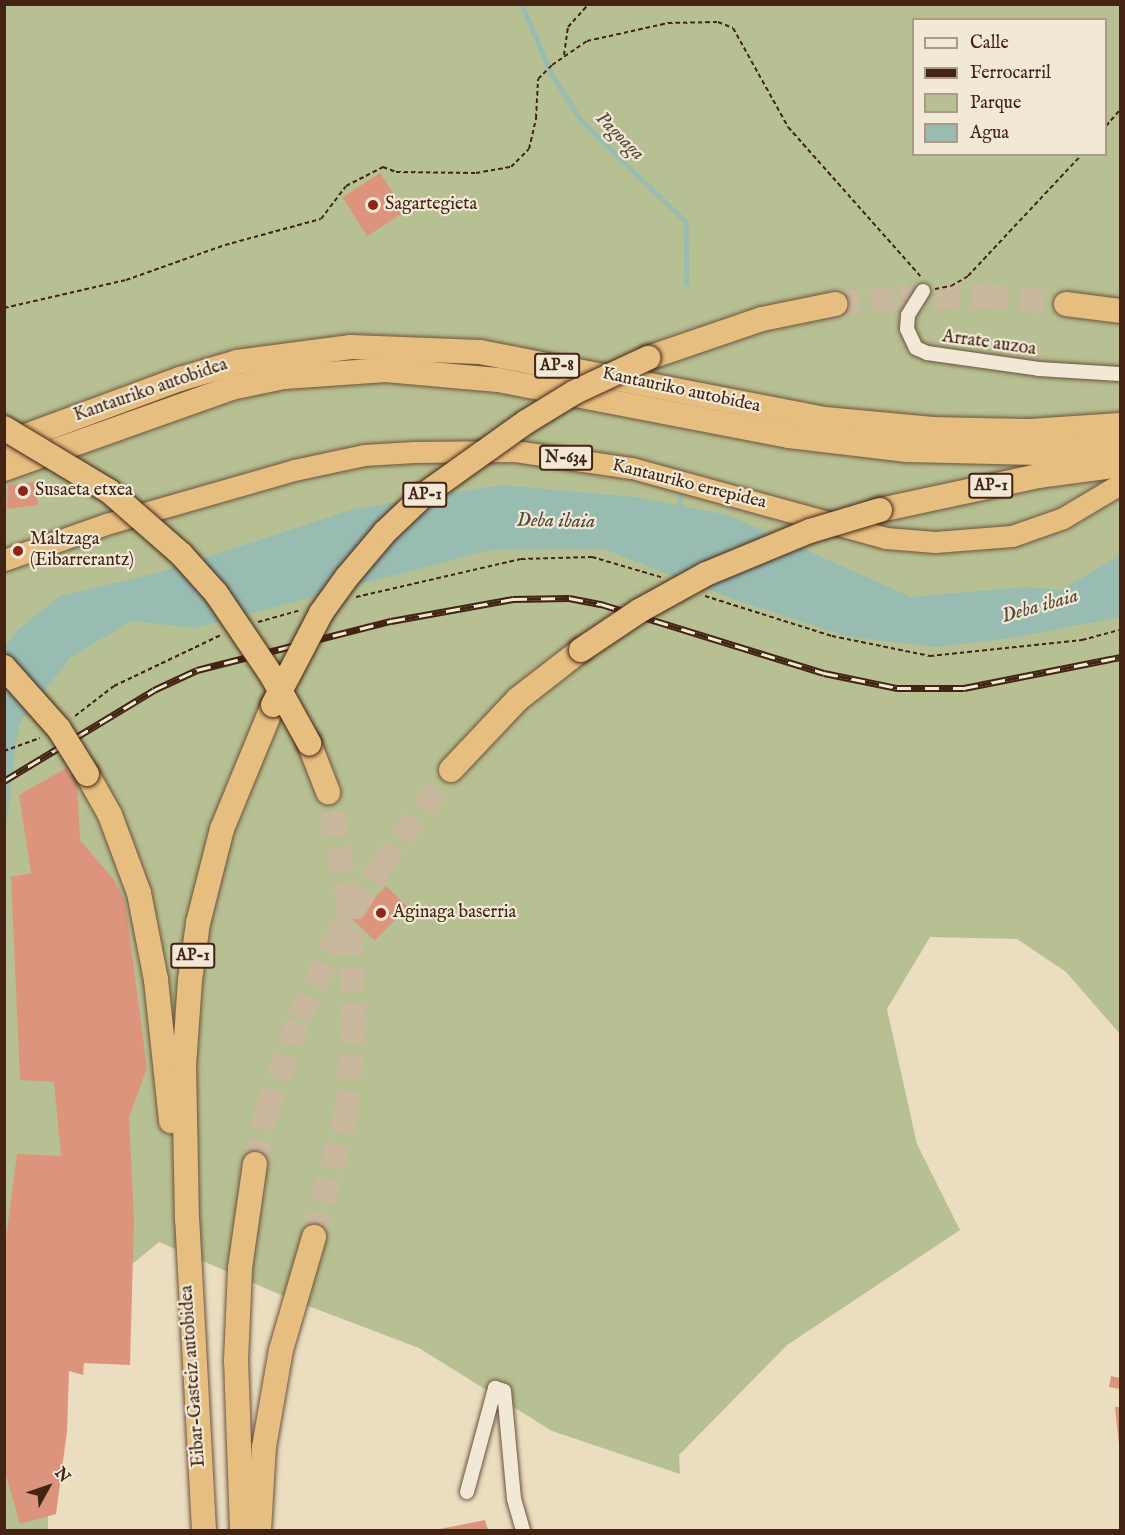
<!DOCTYPE html>
<style>
body{margin:0}
#map{position:relative;width:1125px;height:1535px;overflow:hidden;background:#eaddc0;font-family:"IM FELL English",serif}
div>[style]{position:absolute}
[style*='--x']{left:calc(var(--x)*1px);top:calc(var(--y)*1px);width:calc(var(--w)*1px);rotate:calc(var(--a)*1deg)}
.green>*{inset:0;background:#b7c092}
.water>*{inset:0;background:#98bcb2}
.stream>*{height:4.5px;margin:-2.25px;padding:0 2.25px;transform-origin:2.25px;border-radius:2.25px;background:#98bcb2}
.building>*{inset:0;background:#dc957c;transform-origin:0 0}
.motorway-tunnel>*{height:24px;margin-top:-12px;transform-origin:0;background:repeating-linear-gradient(90deg,#c9b89d 0 24px,transparent 0 36px)}
.path>*{height:2px;margin-top:-1px;transform-origin:0;background:repeating-linear-gradient(90deg,#432413 0 4.5px,transparent 0 7.5px)}
.roads{filter:drop-shadow(0 0 2px #6d523e) drop-shadow(0 0 2px #6d523e)}
.minor>*{height:14px;margin:-7px;padding:0 7px;transform-origin:7px;border-radius:7px;background:#f1e9d6}
.trunk>*{height:21px;margin:-10.5px;padding:0 10.5px;transform-origin:10.5px;border-radius:10.5px;background:#e5be80}
.motorway>*{height:24px;margin:-12px;padding:0 12px;transform-origin:12px;border-radius:12px;background:#e5be80}
.rail>*{height:7px;margin-top:-3.5px;transform-origin:0;background:repeating-linear-gradient(90deg,#f1e9d6 0 14px,#432413 0 28px);box-sizing:border-box;border-block:2px solid #432413}
.bridges{filter:drop-shadow(0 0 2px #432413) drop-shadow(0 0 2px #432413)}
.motorway-bridge>*{height:24px;margin:-12px;padding:0 12px;transform-origin:12px;border-radius:12px;background:#e5be80}
.dots>*{width:16px;height:16px;translate:-50% -50%;box-sizing:border-box;border:3px solid #f1e9d6;border-radius:50%}
span{translate:-50% -50%;white-space:nowrap;text-align:center;line-height:1.15;-webkit-text-stroke:4.5px #f1e9d6;paint-order:stroke}
.shield-label span{padding:2px 4px;background:#f1e9d6;border:2px solid;border-radius:4px;-webkit-text-stroke-width:0}
.shield-label{font-size:16px;color:#432413;font-weight:700}
.poi-label{font-size:18px;color:#432413}
.left{translate:0 -50%;text-align:left}
.street-label{font-size:18px;color:#432413}
.water-label{font-size:20px;color:#584a3b;font-style:italic}
.frame{position:absolute;inset:0;border:6px solid #432413;pointer-events:none}
.legend{position:absolute;left:912px;top:18px;width:195px;height:138px;box-sizing:border-box;background:#f1e9d6;border:2px solid #ab9a88;margin:0;padding:8px 10px;list-style:none;font-size:18px;color:#432413}
.legend li{display:flex;align-items:center;gap:12px;height:30px}
.legend b{width:30px;border:2px solid #ab9a88}
.north{position:absolute;left:18px;top:1457px;width:60px;height:60px;-webkit-text-stroke:4px #f1e9d6;paint-order:stroke;rotate:50deg;font-size:16px;font-weight:700;line-height:24px;text-align:center;color:#432413}
.north::after{content:'';display:block;margin:auto;width:21px;height:27px;background:#432413;clip-path:polygon(50% 0,100% 100%,50% 72%,0 100%)}
</style>
<div id="map">
<div class="green">
<div style="clip-path:polygon(evenodd,5px 5px,1120px 5px,1120px 1034px,1066px 972px,1017px 939px,930px 937px,887px 1009px,917px 1144px,960px 1230px,787px 1345px,679px 1455px,680px 1474px,552px 1431px,419px 1348px,295px 1301px,159px 1242px,45px 1336px,48px 1530px,5px 1530px,5px 5px,914px 20px,1106px 20px,1106px 154px,914px 154px,914px 20px)"></div>
</div>
<div class="water">
<div style="clip-path:polygon(500px 485px,635px 497px,728px 515px,911px 597px,1026px 587px,1061px 590px,1120px 555px,1120px 617px,1011px 638px,937px 647px,849px 637px,735px 600px,604px 549px,490px 550px,195px 628px,131px 621px,70px 658px,19px 724px,4px 845px,4px 647px,19px 629px,60px 596px,161px 572px,354px 509px)"></div>
</div>
<div class="stream">
<div style="--x:522;--y:4;--w:75;--a:67.2"></div>
<div style="--x:551;--y:73;--w:56;--a:57.4"></div>
<div style="--x:581;--y:120;--w:146;--a:44.2"></div>
<div style="--x:686;--y:222;--w:61;--a:89.1"></div>
<div style="--x:680;--y:511;--w:15;--a:-90"></div>
</div>
<div class="building">
<div style="left:380px;top:173px;width:46px;height:45px;rotate:57deg"></div>
<div style="clip-path:polygon(35px 482px,38px 505px,7px 509px,8px 485px)"></div>
<div style="clip-path:polygon(66px 768px,77px 784px,80px 840px,114px 880px,125px 901px,147px 1068px,129px 1117px,134px 1219px,130px 1365px,84px 1363px,83px 1375px,69px 1371px,67px 1431px,56px 1514px,20px 1524px,4px 1468px,4px 1253px,17px 1154px,61px 1156px,54px 1082px,20px 1080px,11px 877px,31px 873px,19px 795px)"></div>
<div style="left:386px;top:886px;width:30px;height:47px;rotate:44deg"></div>
<div style="clip-path:polygon(1111px 1376px,1120px 1378px,1120px 1389px,1109px 1387px)"></div>
<div style="clip-path:polygon(1115px 1407px,1120px 1407px,1120px 1444px,1119px 1444px)"></div>
<div style="clip-path:polygon(485px 1520px,488px 1530px,440px 1530px,440px 1529px)"></div>
</div>
<div class="motorway-tunnel">
<div style="--x:835;--y:304;--w:64;--a:-5.4"></div>
<div style="--x:899;--y:298;--w:85;--a:-1.3"></div>
<div style="--x:984;--y:296;--w:82;--a:5.6"></div>
<div style="--x:255;--y:1164;--w:53;--a:-78.1"></div>
<div style="--x:266;--y:1112;--w:100;--a:-70.7"></div>
<div style="--x:299;--y:1018;--w:84;--a:-65.3"></div>
<div style="--x:334;--y:942;--w:88;--a:-58.5"></div>
<div style="--x:380;--y:867;--w:120;--a:-53.8"></div>
<div style="--x:314;--y:1237;--w:126;--a:-75.3"></div>
<div style="--x:346;--y:1115;--w:88;--a:-84.8"></div>
<div style="--x:354;--y:1027;--w:120;--a:-92.4"></div>
<div style="--x:349;--y:907;--w:117;--a:-100.3"></div>
</div>
<div class="path">
<div style="--x:564;--y:55;--w:28;--a:-82"></div>
<div style="--x:568;--y:27;--w:31;--a:-48"></div>
<div style="--x:1106;--y:126;--w:21;--a:-49"></div>
<div style="--x:935;--y:289;--w:16;--a:-11"></div>
<div style="--x:951;--y:286;--w:20;--a:-30"></div>
<div style="--x:968;--y:276;--w:167;--a:-46.9"></div>
<div style="--x:4;--y:308;--w:125;--a:-12.9"></div>
<div style="--x:126;--y:280;--w:105;--a:-19.5"></div>
<div style="--x:225;--y:245;--w:99;--a:-15.2"></div>
<div style="--x:321;--y:219;--w:41;--a:-52.9"></div>
<div style="--x:346;--y:186;--w:42;--a:-27.2"></div>
<div style="--x:383;--y:167;--w:14;--a:21"></div>
<div style="--x:396;--y:172;--w:80;--a:0.7"></div>
<div style="--x:476;--y:173;--w:36;--a:-10"></div>
<div style="--x:511;--y:167;--w:25;--a:-45"></div>
<div style="--x:529;--y:149;--w:32;--a:-77"></div>
<div style="--x:536;--y:118;--w:39;--a:-87"></div>
<div style="--x:538;--y:79;--w:20;--a:-45"></div>
<div style="--x:552;--y:65;--w:42;--a:-34.4"></div>
<div style="--x:587;--y:41;--w:83;--a:-12.5"></div>
<div style="--x:668;--y:23;--w:50;--a:-1.1"></div>
<div style="--x:718;--y:22;--w:16;--a:22"></div>
<div style="--x:733;--y:28;--w:113;--a:60.9"></div>
<div style="--x:788;--y:127;--w:202;--a:48.4"></div>
<div style="--x:705;--y:596;--w:133;--a:17.5"></div>
<div style="--x:832;--y:636;--w:100;--a:11.5"></div>
<div style="--x:930;--y:656;--w:153;--a:-6"></div>
<div style="--x:1082;--y:640;--w:39;--a:-15"></div>
<div style="--x:356;--y:597;--w:169;--a:-13"></div>
<div style="--x:521;--y:559;--w:71;--a:-1.6"></div>
<div style="--x:592;--y:557;--w:72;--a:16.2"></div>
<div style="--x:258;--y:622;--w:45;--a:-15.6"></div>
<div style="--x:75;--y:716;--w:49;--a:-37.6"></div>
<div style="--x:114;--y:686;--w:119;--a:-25.5"></div>
<div style="--x:4;--y:751;--w:38;--a:-20"></div>
</div>
<div class="roads">
<div class="minor">
<div style="--x:923;--y:291;--w:28;--a:122"></div>
<div style="--x:908;--y:315;--w:14;--a:94"></div>
<div style="--x:907;--y:329;--w:21;--a:65"></div>
<div style="--x:916;--y:348;--w:12;--a:24"></div>
<div style="--x:927;--y:353;--w:113;--a:8.1"></div>
<div style="--x:1039;--y:369;--w:81;--a:3.5"></div>
<div style="--x:467;--y:1492;--w:108;--a:-74.9"></div>
<div style="--x:495;--y:1388;--w:9;--a:18"></div>
<div style="--x:504;--y:1391;--w:108;--a:84.7"></div>
<div style="--x:514;--y:1499;--w:32;--a:74"></div>
</div>
<div class="trunk">
<div style="--x:4;--y:560;--w:108;--a:-19.4"></div>
<div style="--x:106;--y:524;--w:196;--a:-16"></div>
<div style="--x:294;--y:470;--w:72;--a:-12.1"></div>
<div style="--x:364;--y:455;--w:50;--a:-3.4"></div>
<div style="--x:414;--y:452;--w:101;--a:-0.6"></div>
<div style="--x:515;--y:451;--w:118;--a:8.3"></div>
<div style="--x:632;--y:468;--w:263;--a:15.4"></div>
<div style="--x:886;--y:538;--w:49;--a:4.7"></div>
<div style="--x:935;--y:542;--w:77;--a:-4.5"></div>
<div style="--x:1012;--y:536;--w:54;--a:-19.4"></div>
<div style="--x:1063;--y:518;--w:66;--a:-30.8"></div>
</div>
<div class="motorway">
<div style="--x:1066;--y:304;--w:54;--a:7.4"></div>
<div style="--x:648;--y:358;--w:120;--a:-18.9"></div>
<div style="--x:762;--y:319;--w:75;--a:-11.6"></div>
<div style="--x:4;--y:444;--w:188;--a:-20.3"></div>
<div style="--x:180;--y:379;--w:59;--a:-16.6"></div>
<div style="--x:237;--y:362;--w:115;--a:-7.5"></div>
<div style="--x:351;--y:347;--w:129;--a:2.2"></div>
<div style="--x:480;--y:352;--w:351;--a:11"></div>
<div style="--x:825;--y:419;--w:108;--a:5.3"></div>
<div style="--x:933;--y:429;--w:97;--a:1.2"></div>
<div style="--x:1030;--y:431;--w:90;--a:-3.8"></div>
<div style="--x:4;--y:469;--w:241;--a:-19.6"></div>
<div style="--x:231;--y:388;--w:54;--a:-11.7"></div>
<div style="--x:284;--y:377;--w:102;--a:-3.9"></div>
<div style="--x:386;--y:370;--w:112;--a:5.1"></div>
<div style="--x:498;--y:380;--w:296;--a:10.9"></div>
<div style="--x:789;--y:436;--w:119;--a:6.8"></div>
<div style="--x:907;--y:450;--w:131;--a:1.3"></div>
<div style="--x:1038;--y:453;--w:82;--a:-4.2"></div>
<div style="--x:880;--y:510;--w:162;--a:-12.1"></div>
<div style="--x:1038;--y:476;--w:83;--a:-7.6"></div>
<div style="--x:309;--y:743;--w:53;--a:68.8"></div>
<div style="--x:451;--y:770;--w:98;--a:-46.7"></div>
<div style="--x:518;--y:699;--w:80;--a:-37.9"></div>
<div style="--x:87;--y:774;--w:47;--a:60.7"></div>
<div style="--x:110;--y:815;--w:83;--a:69.6"></div>
<div style="--x:139;--y:893;--w:89;--a:78.9"></div>
<div style="--x:156;--y:980;--w:142;--a:83.9"></div>
<div style="--x:204;--y:1530;--w:310;--a:-93.1"></div>
<div style="--x:187;--y:1220;--w:154;--a:-91.1"></div>
<div style="--x:184;--y:1066;--w:86;--a:-86"></div>
<div style="--x:190;--y:980;--w:58;--a:-82"></div>
<div style="--x:198;--y:923;--w:97;--a:-75.7"></div>
<div style="--x:222;--y:829;--w:134;--a:-67.6"></div>
<div style="--x:242;--y:1530;--w:169;--a:-92"></div>
<div style="--x:236;--y:1361;--w:93;--a:-87.5"></div>
<div style="--x:240;--y:1268;--w:105;--a:-81.8"></div>
<div style="--x:259;--y:1530;--w:83;--a:-86.6"></div>
<div style="--x:264;--y:1447;--w:98;--a:-80.1"></div>
<div style="--x:281;--y:1350;--w:118;--a:-73.7"></div>
</div>
</div>
<div class="rail">
<div style="--x:4;--y:781;--w:175;--a:-31.2"></div>
<div style="--x:154;--y:690;--w:47;--a:-24.9"></div>
<div style="--x:197;--y:670;--w:200;--a:-14.2"></div>
<div style="--x:391;--y:621;--w:124;--a:-10.2"></div>
<div style="--x:513;--y:599;--w:56;--a:-1"></div>
<div style="--x:569;--y:598;--w:33;--a:11"></div>
<div style="--x:601;--y:604;--w:233;--a:17.2"></div>
<div style="--x:824;--y:673;--w:75;--a:11.6"></div>
<div style="--x:897;--y:688;--w:67;--a:0"></div>
<div style="--x:964;--y:688;--w:159;--a:-11.2"></div>
</div>
<div class="bridges">
<div class="motorway-bridge">
<div style="--x:4;--y:428;--w:122;--a:31"></div>
<div style="--x:109;--y:491;--w:96;--a:41.2"></div>
<div style="--x:181;--y:554;--w:52;--a:48.1"></div>
<div style="--x:216;--y:593;--w:100;--a:56"></div>
<div style="--x:272;--y:676;--w:77;--a:61.1"></div>
<div style="--x:581;--y:650;--w:70;--a:-33.9"></div>
<div style="--x:639;--y:611;--w:77;--a:-28.9"></div>
<div style="--x:706;--y:574;--w:113;--a:-22.5"></div>
<div style="--x:810;--y:531;--w:73;--a:-16.7"></div>
<div style="--x:4;--y:667;--w:83;--a:48.4"></div>
<div style="--x:59;--y:729;--w:53;--a:58.1"></div>
<div style="--x:273;--y:705;--w:104;--a:-62.4"></div>
<div style="--x:321;--y:613;--w:44;--a:-54.2"></div>
<div style="--x:347;--y:577;--w:59;--a:-49.8"></div>
<div style="--x:385;--y:532;--w:55;--a:-43.5"></div>
<div style="--x:425;--y:494;--w:124;--a:-35.5"></div>
<div style="--x:526;--y:422;--w:57;--a:-31.5"></div>
<div style="--x:575;--y:392;--w:81;--a:-25"></div>
</div>
</div>
<div class="dots">
<div style="left:373px;top:205px;background:#8f2418"></div>
<div style="left:23px;top:491px;background:#8f2418"></div>
<div style="left:18px;top:551px;background:#8f2418"></div>
<div style="left:381px;top:913px;background:#8f2418"></div>
</div>
<div class="shield-label">
<span style="left:557px;top:366px">AP-8</span>
<span style="left:566px;top:458px">N-634</span>
<span style="left:991px;top:486px">AP-1</span>
<span style="left:425px;top:495px">AP-1</span>
<span style="left:193px;top:956px">AP-1</span>
</div>
<div class="poi-label">
<span class="left" style="left:385px;top:205px">Sagartegieta</span>
<span class="left" style="left:35px;top:491px">Susaeta etxea</span>
<span class="left" style="left:30px;top:551px">Maltzaga<br>(Eibarrerantz)</span>
<span class="left" style="left:393px;top:913px">Aginaga baserria</span>
</div>
<div class="street-label">
<span style="left:989px;top:344px;rotate:8deg">Arrate auzoa</span>
<span style="left:151px;top:391px;rotate:-19deg">Kantauriko autobidea</span>
<span style="left:681px;top:391px;rotate:12deg">Kantauriko autobidea</span>
<span style="left:689px;top:485px;rotate:14deg">Kantauriko errepidea</span>
<span style="left:194px;top:1376px;rotate:-94deg">Eibar-Gasteiz autobidea</span>
</div>
<div class="water-label">
<span style="left:620px;top:136px;rotate:45deg">Pagoaga</span>
<span style="left:556px;top:521px;rotate:1deg">Deba ibaia</span>
<span style="left:1040px;top:606px;rotate:-16deg">Deba ibaia</span>
</div>
<div class="frame"></div>
<ul class="legend">
<li><b style="height:8px;background:#f1e9d6"></b>Calle</li>
<li><b style="height:8px;background:#432413"></b>Ferrocarril</li>
<li><b style="height:16px;background:#b7c092"></b>Parque</li>
<li><b style="height:16px;background:#98bcb2"></b>Agua</li>
</ul>
<div class="north">N</div>
</div>
